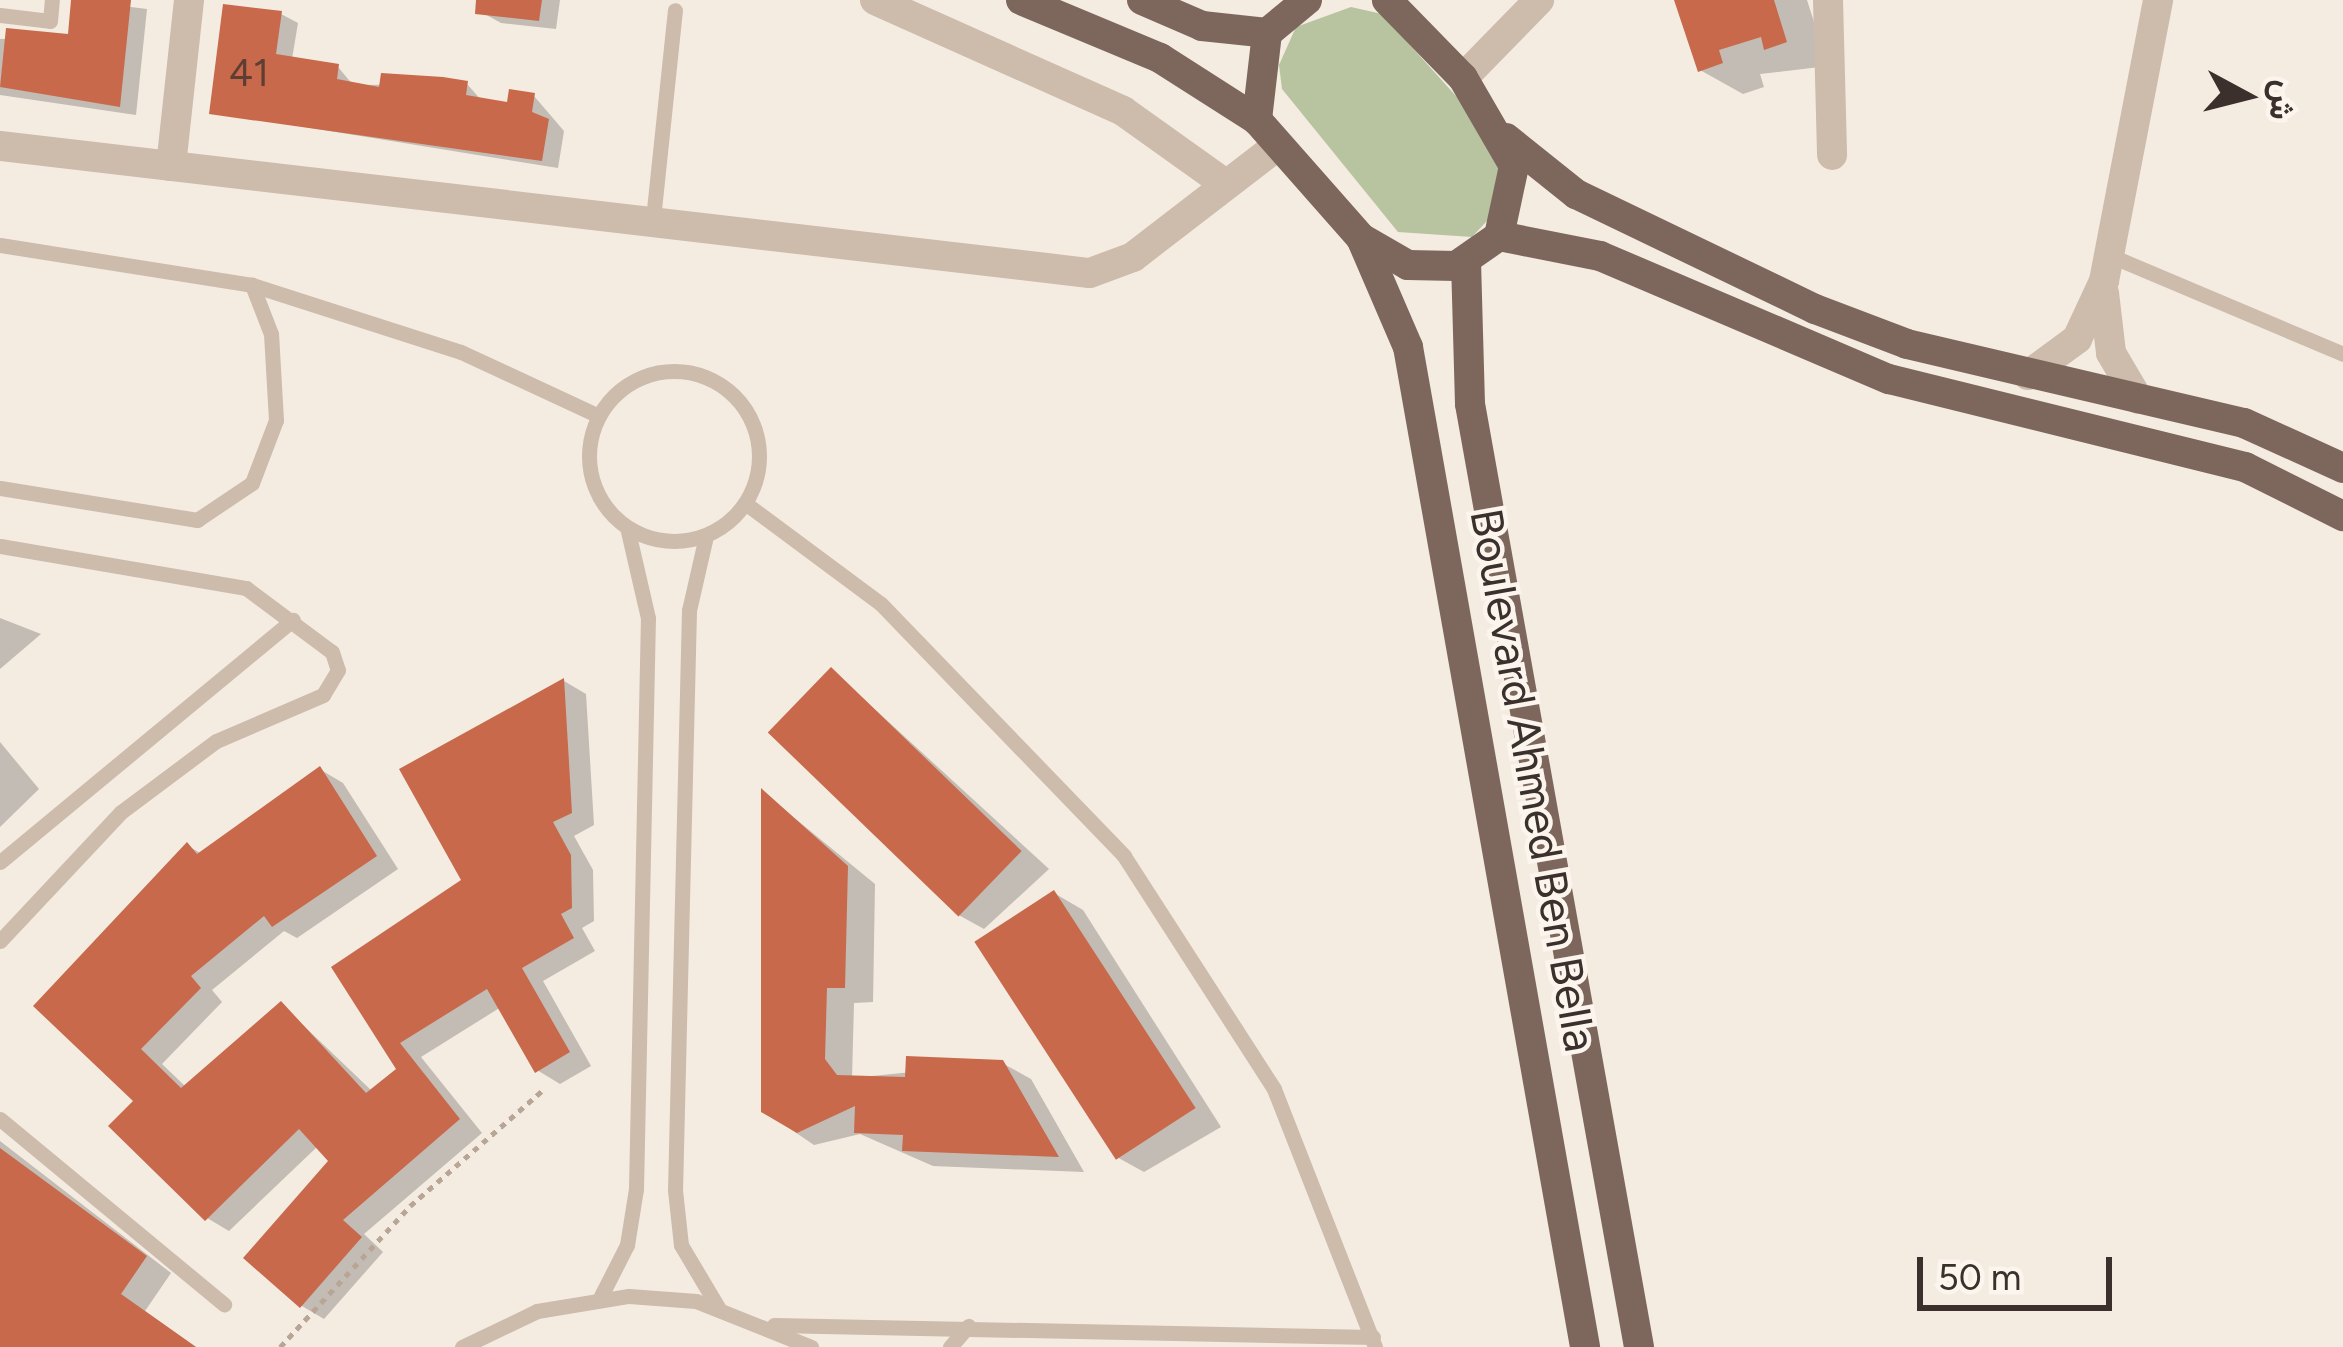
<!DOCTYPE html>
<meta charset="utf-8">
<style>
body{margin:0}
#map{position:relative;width:2343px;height:1347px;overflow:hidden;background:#f4ebe1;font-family:Figtree,Vazirmatn,sans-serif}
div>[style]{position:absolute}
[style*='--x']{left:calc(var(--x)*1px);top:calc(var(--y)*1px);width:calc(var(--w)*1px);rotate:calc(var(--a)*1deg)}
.green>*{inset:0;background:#b8c4a0}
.shadow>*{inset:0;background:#0003}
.building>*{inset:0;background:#c8694b;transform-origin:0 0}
.path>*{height:4.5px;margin-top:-2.25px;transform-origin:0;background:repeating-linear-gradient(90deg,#b9a596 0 6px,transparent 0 12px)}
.service>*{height:15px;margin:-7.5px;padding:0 7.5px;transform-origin:7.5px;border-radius:7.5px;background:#cdbbac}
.service>.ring{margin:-7.5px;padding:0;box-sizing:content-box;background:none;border:15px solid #cdbbac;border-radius:50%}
.minor>*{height:30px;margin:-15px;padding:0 15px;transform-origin:15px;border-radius:15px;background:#cdbbac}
.tertiary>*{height:30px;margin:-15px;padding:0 15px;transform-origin:15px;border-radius:15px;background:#cdbbac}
.primary>*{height:30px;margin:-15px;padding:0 15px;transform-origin:15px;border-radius:15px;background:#7d675c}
span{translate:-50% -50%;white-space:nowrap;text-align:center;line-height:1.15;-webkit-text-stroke:9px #fbf5ee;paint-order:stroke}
.number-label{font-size:39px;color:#5e3e33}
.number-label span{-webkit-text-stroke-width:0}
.street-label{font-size:45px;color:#3b302b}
.north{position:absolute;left:2187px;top:36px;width:120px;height:120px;-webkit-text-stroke:9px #fbf5ee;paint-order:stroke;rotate:97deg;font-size:33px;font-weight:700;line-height:48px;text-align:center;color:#3b302b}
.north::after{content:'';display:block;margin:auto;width:42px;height:54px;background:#3b302b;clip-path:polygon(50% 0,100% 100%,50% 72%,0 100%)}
.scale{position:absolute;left:1917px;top:1257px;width:195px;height:54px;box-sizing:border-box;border:6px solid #3b302b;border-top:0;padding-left:15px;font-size:36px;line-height:42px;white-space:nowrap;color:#3b302b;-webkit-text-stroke:9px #fbf5ee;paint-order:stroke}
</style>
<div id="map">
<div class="green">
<div style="clip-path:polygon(1351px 7px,1382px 14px,1502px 147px,1498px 209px,1472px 237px,1398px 232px,1282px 89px,1279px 65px,1296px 27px)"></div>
</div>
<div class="shadow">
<div style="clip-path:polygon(74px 0,147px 9px,136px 115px,0 95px,0 39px,71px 37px)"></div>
<div style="clip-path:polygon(485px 0,560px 0,556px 29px,501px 23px,483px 13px)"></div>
<div style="clip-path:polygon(1677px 0,1807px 0,1828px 66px,1760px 74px,1764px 87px,1743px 94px,1700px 70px)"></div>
<div style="clip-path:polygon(281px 14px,298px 23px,292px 59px,338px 67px,353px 85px,467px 84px,482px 101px,510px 105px,534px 96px,564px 131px,558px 168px,212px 112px)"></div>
<div style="clip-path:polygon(0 618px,41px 634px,0 669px)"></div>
<div style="clip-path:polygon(832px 670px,1049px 869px,984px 929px,955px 913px)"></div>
<div style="clip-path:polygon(564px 681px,586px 694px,594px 825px,574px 836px,593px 870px,594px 921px,582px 928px,595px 951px,543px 981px,591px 1066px,560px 1084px,537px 1070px,501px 1007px,421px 1057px,482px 1133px,364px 1234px,383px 1252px,324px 1319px,302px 1306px,332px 1161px,318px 1146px,229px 1231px,207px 1218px,137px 1100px,37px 1006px,188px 846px,202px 854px,321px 770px,343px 783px,398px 869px,297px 938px,284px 931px,212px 990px,222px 1002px,162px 1064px,186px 1087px,281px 1004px,373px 1092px,400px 1070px,335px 968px,465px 881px)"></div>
<div style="clip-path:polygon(0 742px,39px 789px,0 827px)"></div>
<div style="clip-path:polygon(764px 793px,875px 884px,873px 1002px,854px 1003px,852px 1078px,1002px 1063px,1031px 1079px,1084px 1172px,933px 1166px,860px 1134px,814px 1145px,764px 1111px)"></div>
<div style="clip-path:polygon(1054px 893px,1083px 910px,1221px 1127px,1144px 1172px,1115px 1156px)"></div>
<div style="clip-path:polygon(0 1141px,171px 1273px,145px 1311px,196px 1347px,0 1347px)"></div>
</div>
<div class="building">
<div style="clip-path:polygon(71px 0,131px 0,120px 107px,0 87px,6px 28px,68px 34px)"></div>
<div style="clip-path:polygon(476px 0,542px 0,539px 21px,475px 14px)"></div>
<div style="clip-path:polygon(1674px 0,1774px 0,1787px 42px,1764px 50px,1761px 37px,1719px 50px,1723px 63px,1698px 72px)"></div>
<div style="clip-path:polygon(223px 4px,282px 11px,276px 54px,339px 64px,337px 79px,379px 87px,381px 73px,443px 77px,468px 81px,466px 95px,507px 102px,509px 89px,535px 93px,532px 112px,549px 119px,542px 161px,209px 114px)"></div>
<div style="left:831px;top:667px;width:265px;height:91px;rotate:44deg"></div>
<div style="clip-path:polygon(564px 678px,572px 813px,553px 822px,571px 855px,572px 908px,561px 914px,574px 938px,522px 968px,570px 1052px,535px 1073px,487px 989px,400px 1043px,460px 1119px,343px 1220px,362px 1237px,300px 1308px,243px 1258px,328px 1161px,299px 1129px,205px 1221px,108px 1126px,133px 1101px,33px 1006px,187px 842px,197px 854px,320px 766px,377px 856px,272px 927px,264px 916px,191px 976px,201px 988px,141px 1049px,181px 1088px,281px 1001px,366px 1093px,396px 1069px,331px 967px,461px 880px,399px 769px)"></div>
<div style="clip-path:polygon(761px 788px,848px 866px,845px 988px,827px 988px,825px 1059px,837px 1075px,905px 1077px,906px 1056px,1003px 1060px,1059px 1157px,902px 1151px,903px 1135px,854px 1133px,855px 1106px,797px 1133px,761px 1112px)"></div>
<div style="left:1054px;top:890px;width:260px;height:95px;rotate:57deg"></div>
<div style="clip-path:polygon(0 1148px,147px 1256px,121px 1294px,196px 1347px,0 1347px)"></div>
</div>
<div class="path">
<div style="--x:280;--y:1347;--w:192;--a:-47.3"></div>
<div style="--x:410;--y:1206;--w:176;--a:-41.1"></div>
</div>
<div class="service">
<div style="--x:0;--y:15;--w:50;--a:6.8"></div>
<div style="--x:50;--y:21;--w:21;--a:-85"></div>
<div style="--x:653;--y:219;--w:210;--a:-84"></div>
<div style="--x:0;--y:245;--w:255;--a:9"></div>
<div style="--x:252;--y:285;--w:219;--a:17.8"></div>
<div style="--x:461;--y:352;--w:152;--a:24.9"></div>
<div style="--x:2109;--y:255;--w:254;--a:22.9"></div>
<div class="ring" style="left:589px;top:371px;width:155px;height:155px"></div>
<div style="--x:0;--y:488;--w:200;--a:9.2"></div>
<div style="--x:197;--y:520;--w:66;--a:-33.9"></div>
<div style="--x:252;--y:483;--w:67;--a:-69.1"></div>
<div style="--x:276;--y:420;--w:86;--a:-93.3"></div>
<div style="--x:271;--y:334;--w:53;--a:-111.2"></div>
<div style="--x:745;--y:503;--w:169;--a:36.6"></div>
<div style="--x:881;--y:604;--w:350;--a:46"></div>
<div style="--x:1124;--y:856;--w:277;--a:57.2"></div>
<div style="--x:1274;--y:1089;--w:277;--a:68.6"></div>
<div style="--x:706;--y:536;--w:76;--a:102.9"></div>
<div style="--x:689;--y:610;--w:580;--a:91.38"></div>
<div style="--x:675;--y:1190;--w:55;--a:83.8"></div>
<div style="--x:681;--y:1245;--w:74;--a:59.3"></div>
<div style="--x:0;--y:546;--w:250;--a:9.7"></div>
<div style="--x:246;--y:588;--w:107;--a:36.7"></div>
<div style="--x:332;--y:652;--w:19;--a:72"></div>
<div style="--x:338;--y:670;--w:29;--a:121"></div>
<div style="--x:323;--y:695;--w:116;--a:156.7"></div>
<div style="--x:216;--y:741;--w:119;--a:143.2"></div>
<div style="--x:121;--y:812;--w:177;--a:133.2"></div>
<div style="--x:0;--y:862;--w:380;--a:-39.6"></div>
<div style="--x:0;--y:1119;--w:291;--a:39.6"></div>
<div style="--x:601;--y:1296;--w:57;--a:-63"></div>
<div style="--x:627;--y:1245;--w:57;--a:-80.9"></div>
<div style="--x:636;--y:1189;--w:571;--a:-88.8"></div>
<div style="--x:648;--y:618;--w:93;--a:-103"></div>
<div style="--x:774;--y:1325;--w:599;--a:1.15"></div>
<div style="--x:462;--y:1347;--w:83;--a:-25.6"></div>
<div style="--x:537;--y:1311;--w:93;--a:-9.3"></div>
<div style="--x:629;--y:1296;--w:67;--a:4.3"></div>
<div style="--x:696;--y:1301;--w:124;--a:21.8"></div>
<div style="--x:950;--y:1347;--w:28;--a:-49"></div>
</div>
<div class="minor">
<div style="--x:875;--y:0;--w:272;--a:24.1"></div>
<div style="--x:1123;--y:111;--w:124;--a:35.5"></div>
<div style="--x:1828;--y:0;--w:155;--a:88.5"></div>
<div style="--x:1463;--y:78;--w:109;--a:-45.7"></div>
<div style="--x:0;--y:146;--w:1097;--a:6.65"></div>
<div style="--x:1090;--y:273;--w:46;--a:-20.4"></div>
<div style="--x:1133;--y:257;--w:177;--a:-37.6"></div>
<div style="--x:171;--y:166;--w:167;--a:-83.8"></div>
</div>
<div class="tertiary">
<div style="--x:2104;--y:293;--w:60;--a:83.3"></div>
<div style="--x:2111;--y:353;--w:53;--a:59.6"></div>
<div style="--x:2028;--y:375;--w:61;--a:-36.3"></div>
<div style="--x:2077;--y:339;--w:64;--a:-65"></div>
<div style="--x:2104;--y:281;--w:286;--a:-79.1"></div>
</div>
<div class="primary">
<div style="--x:1021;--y:0;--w:151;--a:22.6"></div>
<div style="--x:1160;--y:58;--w:115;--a:32.6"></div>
<div style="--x:1142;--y:0;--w:65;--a:23.4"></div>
<div style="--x:1202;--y:26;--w:65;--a:6.1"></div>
<div style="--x:1307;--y:0;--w:52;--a:140.5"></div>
<div style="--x:1267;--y:33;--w:88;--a:96.6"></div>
<div style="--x:1257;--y:120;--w:157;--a:48.6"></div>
<div style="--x:1361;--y:238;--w:54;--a:29.9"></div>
<div style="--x:1408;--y:265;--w:48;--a:1.2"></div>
<div style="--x:1456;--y:266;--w:52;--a:-34.9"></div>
<div style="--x:1499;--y:236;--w:72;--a:-77.9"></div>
<div style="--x:1514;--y:166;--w:102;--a:-120.1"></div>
<div style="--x:1463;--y:78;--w:109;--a:-134.3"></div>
<div style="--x:1506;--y:138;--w:90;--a:38.7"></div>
<div style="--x:1576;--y:194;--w:265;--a:25.7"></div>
<div style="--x:1815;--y:309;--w:98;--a:20.8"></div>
<div style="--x:1907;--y:344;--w:346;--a:13.2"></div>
<div style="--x:2244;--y:423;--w:109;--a:24.4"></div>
<div style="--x:1499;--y:236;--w:103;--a:11.2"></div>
<div style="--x:1600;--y:256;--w:314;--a:23.1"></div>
<div style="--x:1889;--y:379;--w:367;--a:13.9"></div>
<div style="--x:2245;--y:467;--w:110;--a:26.6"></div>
<div style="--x:1361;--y:238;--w:119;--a:66.7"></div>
<div style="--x:1408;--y:347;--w:1016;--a:79.96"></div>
<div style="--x:1466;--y:261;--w:143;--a:88.4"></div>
<div style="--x:1470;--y:404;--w:958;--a:79.84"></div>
</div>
<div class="number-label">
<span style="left:249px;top:73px">41</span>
</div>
<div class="street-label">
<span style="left:1533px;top:780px;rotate:80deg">Boulevard Ahmed Ben Bella</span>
</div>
<div class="north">ش</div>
<div class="scale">50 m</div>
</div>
